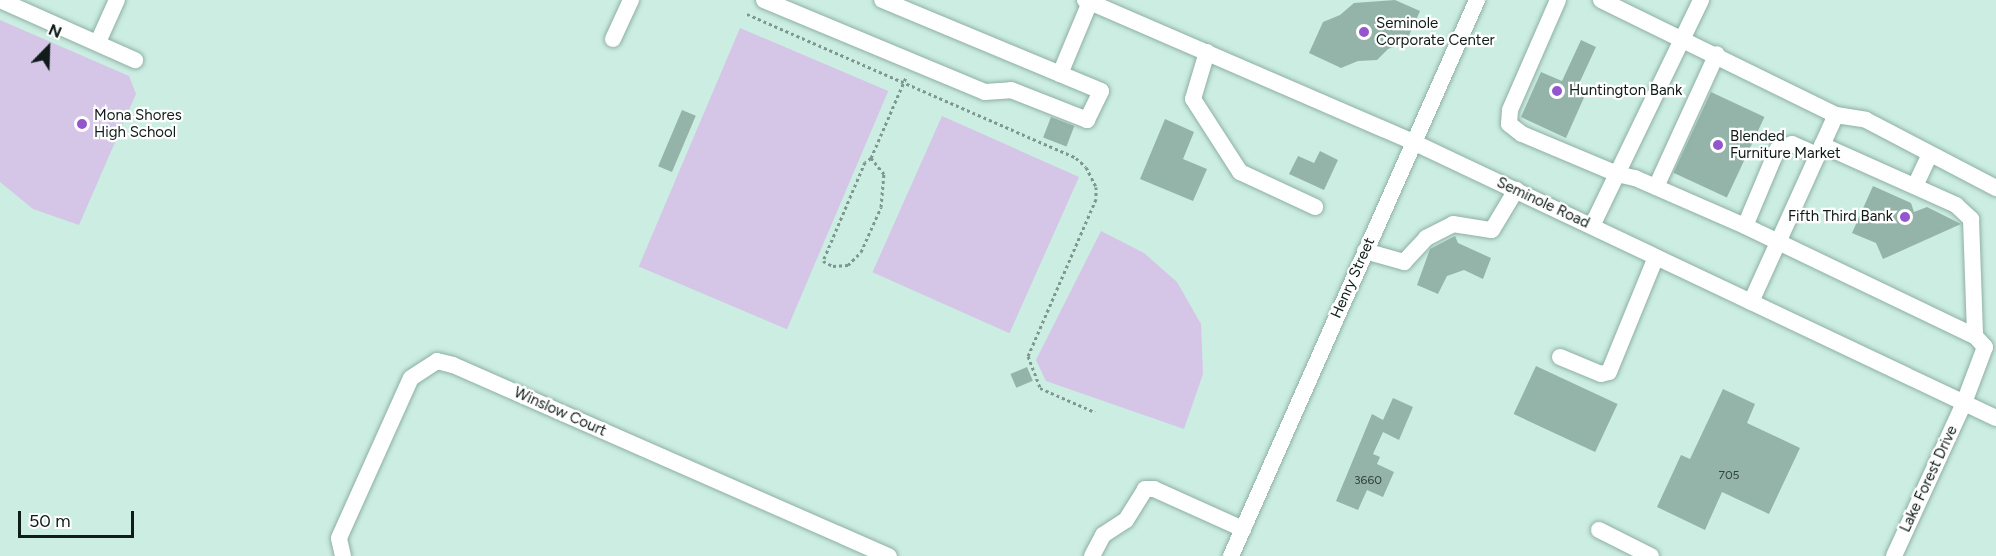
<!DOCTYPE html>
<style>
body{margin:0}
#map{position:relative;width:1996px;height:556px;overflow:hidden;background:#cbede2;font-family:Figtree,sans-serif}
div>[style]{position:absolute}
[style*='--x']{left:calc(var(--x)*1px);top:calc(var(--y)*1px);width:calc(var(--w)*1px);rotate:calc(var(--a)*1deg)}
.green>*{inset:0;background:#d5c6e7;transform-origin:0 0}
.building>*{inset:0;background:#94b4aa;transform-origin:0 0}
.path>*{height:3px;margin-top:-1.5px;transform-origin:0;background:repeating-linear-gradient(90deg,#7e978f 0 3px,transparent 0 6px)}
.roads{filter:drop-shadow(0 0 2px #8fafa5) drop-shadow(0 0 2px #8fafa5)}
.minor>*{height:16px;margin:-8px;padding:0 8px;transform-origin:8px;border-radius:8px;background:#fff}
.dots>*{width:16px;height:16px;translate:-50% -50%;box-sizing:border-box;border:3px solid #fff;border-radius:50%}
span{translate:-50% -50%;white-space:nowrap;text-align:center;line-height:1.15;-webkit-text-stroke:4.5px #fff;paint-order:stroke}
.number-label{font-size:12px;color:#31423d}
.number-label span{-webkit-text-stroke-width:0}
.poi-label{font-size:15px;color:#101c19}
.left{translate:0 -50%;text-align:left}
.right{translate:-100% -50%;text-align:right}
.street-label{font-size:15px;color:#101c19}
.north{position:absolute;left:18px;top:18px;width:60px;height:60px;-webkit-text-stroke:4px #fff;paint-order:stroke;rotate:23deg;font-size:16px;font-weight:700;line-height:24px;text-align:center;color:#101c19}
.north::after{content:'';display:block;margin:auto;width:21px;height:27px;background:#101c19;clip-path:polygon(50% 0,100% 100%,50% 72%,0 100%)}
.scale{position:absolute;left:18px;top:511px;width:116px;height:27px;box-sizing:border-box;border:3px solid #101c19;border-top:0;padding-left:8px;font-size:18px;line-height:21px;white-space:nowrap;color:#101c19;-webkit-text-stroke:4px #fff;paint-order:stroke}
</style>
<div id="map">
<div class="green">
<div style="clip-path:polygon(0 20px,129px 76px,136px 94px,79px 225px,33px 209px,0 182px)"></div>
<div style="left:740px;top:28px;width:161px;height:259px;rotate:23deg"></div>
<div style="left:942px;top:116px;width:150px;height:171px;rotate:24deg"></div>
<div style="clip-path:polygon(1101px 231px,1144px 253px,1177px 282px,1201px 324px,1203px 374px,1184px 429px,1046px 381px,1036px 360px)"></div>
</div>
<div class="building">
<div style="clip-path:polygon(1395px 0,1420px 11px,1406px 42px,1388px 49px,1377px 60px,1358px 61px,1341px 68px,1309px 53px,1323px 22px,1340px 15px,1354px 3px)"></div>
<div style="clip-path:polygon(1581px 40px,1596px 47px,1577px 88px,1586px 93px,1566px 138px,1521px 117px,1541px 72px,1562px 81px)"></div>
<div style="left:1711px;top:92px;width:59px;height:89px;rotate:25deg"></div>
<div style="left:682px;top:110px;width:15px;height:61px;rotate:23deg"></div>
<div style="left:1051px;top:117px;width:25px;height:22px;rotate:21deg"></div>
<div style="clip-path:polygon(1165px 119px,1194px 132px,1183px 159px,1207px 169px,1193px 201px,1140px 179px)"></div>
<div style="clip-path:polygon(1320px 151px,1338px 160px,1324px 190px,1289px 174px,1298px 156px,1314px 163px)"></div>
<div style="clip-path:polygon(1873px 186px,1911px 203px,1914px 212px,1927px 207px,1961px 224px,1883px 259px,1876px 243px,1852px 233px)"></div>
<div style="clip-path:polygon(1455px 236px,1458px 243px,1491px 258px,1483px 279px,1464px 270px,1447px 276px,1438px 294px,1417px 285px,1430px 249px)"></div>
<div style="left:1536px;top:366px;width:90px;height:53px;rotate:25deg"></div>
<div style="left:1027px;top:367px;width:15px;height:18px;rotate:67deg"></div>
<div style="clip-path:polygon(1723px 389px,1755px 404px,1747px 423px,1800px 448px,1769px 514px,1722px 492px,1705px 530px,1657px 507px,1681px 455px,1690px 459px)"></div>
<div style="clip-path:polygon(1393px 398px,1413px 407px,1399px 440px,1383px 432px,1373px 454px,1380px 457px,1377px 464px,1394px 472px,1383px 497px,1367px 490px,1358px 510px,1336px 501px,1372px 414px,1383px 420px)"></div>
</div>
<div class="path">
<div style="--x:747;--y:14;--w:359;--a:23.6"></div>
<div style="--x:1076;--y:158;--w:13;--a:42"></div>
<div style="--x:1086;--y:167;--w:22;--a:63"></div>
<div style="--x:1096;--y:187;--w:12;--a:90"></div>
<div style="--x:1096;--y:199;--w:171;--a:113.4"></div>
<div style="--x:1028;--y:356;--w:34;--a:69"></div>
<div style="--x:1040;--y:388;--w:60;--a:23.6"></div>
<div style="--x:871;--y:158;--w:7;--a:146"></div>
<div style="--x:865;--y:162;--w:108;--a:113"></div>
<div style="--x:823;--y:261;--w:11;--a:27"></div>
<div style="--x:833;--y:266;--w:15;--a:-4"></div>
<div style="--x:848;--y:265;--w:18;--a:-45"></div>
<div style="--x:861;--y:252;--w:49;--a:-66"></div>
<div style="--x:881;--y:207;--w:33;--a:-85"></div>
<div style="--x:884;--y:174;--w:21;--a:-129"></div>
<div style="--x:871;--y:158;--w:90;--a:-66.6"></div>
</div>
<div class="roads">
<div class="minor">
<div style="--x:0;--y:0;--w:148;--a:24"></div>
<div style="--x:764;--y:0;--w:239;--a:22.6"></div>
<div style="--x:985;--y:92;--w:26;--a:-4"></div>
<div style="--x:1011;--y:90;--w:82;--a:21.5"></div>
<div style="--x:1087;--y:120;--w:32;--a:-64"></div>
<div style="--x:1101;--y:91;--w:237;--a:-157.4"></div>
<div style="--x:1085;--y:0;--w:357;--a:23.4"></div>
<div style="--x:1413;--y:142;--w:645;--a:25.33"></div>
<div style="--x:1558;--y:0;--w:120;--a:113.6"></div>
<div style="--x:1510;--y:110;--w:14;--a:94"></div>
<div style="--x:1509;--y:124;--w:16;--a:38"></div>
<div style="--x:1522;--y:134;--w:103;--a:22.8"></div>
<div style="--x:1617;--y:174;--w:193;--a:-64.2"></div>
<div style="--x:1601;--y:0;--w:262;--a:26.1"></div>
<div style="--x:1836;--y:115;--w:30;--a:9"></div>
<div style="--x:1866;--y:120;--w:147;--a:27.6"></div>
<div style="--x:613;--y:39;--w:43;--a:-65.2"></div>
<div style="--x:98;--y:42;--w:46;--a:-65.7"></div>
<div style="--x:1207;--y:52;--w:49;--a:106.6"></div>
<div style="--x:1193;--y:99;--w:87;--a:57.2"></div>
<div style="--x:1240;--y:172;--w:83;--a:25"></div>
<div style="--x:1060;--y:74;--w:78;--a:-67.4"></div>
<div style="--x:1822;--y:145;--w:147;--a:24.1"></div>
<div style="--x:1956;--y:205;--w:21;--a:43"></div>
<div style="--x:1971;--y:219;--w:117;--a:88"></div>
<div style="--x:1817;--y:155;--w:27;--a:-156"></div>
<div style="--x:1792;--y:144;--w:16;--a:158"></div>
<div style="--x:1777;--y:150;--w:82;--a:112.8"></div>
<div style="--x:1745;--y:226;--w:255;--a:25.6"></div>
<div style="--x:1975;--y:336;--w:15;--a:48"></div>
<div style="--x:1985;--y:347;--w:60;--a:110.6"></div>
<div style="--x:1964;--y:403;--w:168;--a:114.6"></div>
<div style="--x:1915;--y:186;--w:35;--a:-65"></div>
<div style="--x:1656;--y:187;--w:146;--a:-65.4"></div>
<div style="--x:1592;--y:226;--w:58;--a:-64.3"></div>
<div style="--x:1617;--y:174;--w:18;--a:13"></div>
<div style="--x:1635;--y:178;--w:120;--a:23.6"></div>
<div style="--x:1365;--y:251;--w:41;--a:15.8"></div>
<div style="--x:1404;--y:262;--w:33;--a:-47"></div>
<div style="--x:1426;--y:238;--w:30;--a:-27"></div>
<div style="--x:1453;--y:224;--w:39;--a:9"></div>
<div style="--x:1492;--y:230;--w:47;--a:-59"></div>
<div style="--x:1751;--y:302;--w:205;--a:-65.6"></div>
<div style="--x:1560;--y:357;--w:44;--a:22.5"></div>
<div style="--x:1601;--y:374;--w:8;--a:-14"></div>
<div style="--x:1609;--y:372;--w:124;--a:-67.8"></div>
<div style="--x:1599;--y:530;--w:58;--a:26.6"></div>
<div style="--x:343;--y:556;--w:18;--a:-103"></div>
<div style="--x:339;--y:538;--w:175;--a:-65.8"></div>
<div style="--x:411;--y:378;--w:31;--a:-33"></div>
<div style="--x:437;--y:361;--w:16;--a:14"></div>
<div style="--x:453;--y:365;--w:476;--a:23.7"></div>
<div style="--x:1092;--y:556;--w:24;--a:-62"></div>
<div style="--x:1103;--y:535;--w:27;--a:-33"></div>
<div style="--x:1126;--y:520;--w:36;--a:-58"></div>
<div style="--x:1145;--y:489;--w:9;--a:0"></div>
<div style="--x:1154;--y:489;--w:98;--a:24.2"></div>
<div style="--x:1231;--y:556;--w:608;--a:-66.13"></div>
</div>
</div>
<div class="dots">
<div style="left:1364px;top:32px;background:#9456cd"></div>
<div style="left:1557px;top:91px;background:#9456cd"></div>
<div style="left:82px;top:124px;background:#9456cd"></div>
<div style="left:1718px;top:145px;background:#9456cd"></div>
<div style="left:1905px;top:217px;background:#9456cd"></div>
</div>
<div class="number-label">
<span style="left:1729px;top:476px">705</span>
<span style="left:1368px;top:481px">3660</span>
</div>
<div class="poi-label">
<span class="left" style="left:1376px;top:32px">Seminole<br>Corporate Center</span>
<span class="left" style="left:1569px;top:91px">Huntington Bank</span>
<span class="left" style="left:94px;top:124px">Mona Shores<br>High School</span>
<span class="left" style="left:1730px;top:145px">Blended<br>Furniture Market</span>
<span class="right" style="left:1893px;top:217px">Fifth Third Bank</span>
</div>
<div class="street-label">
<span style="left:1543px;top:203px;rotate:25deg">Seminole Road</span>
<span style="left:1353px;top:278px;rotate:-66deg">Henry Street</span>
<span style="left:560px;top:412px;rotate:24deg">Winslow Court</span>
<span style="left:1929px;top:479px;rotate:-65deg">Lake Forest Drive</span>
</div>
<div class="north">N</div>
<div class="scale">50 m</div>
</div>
